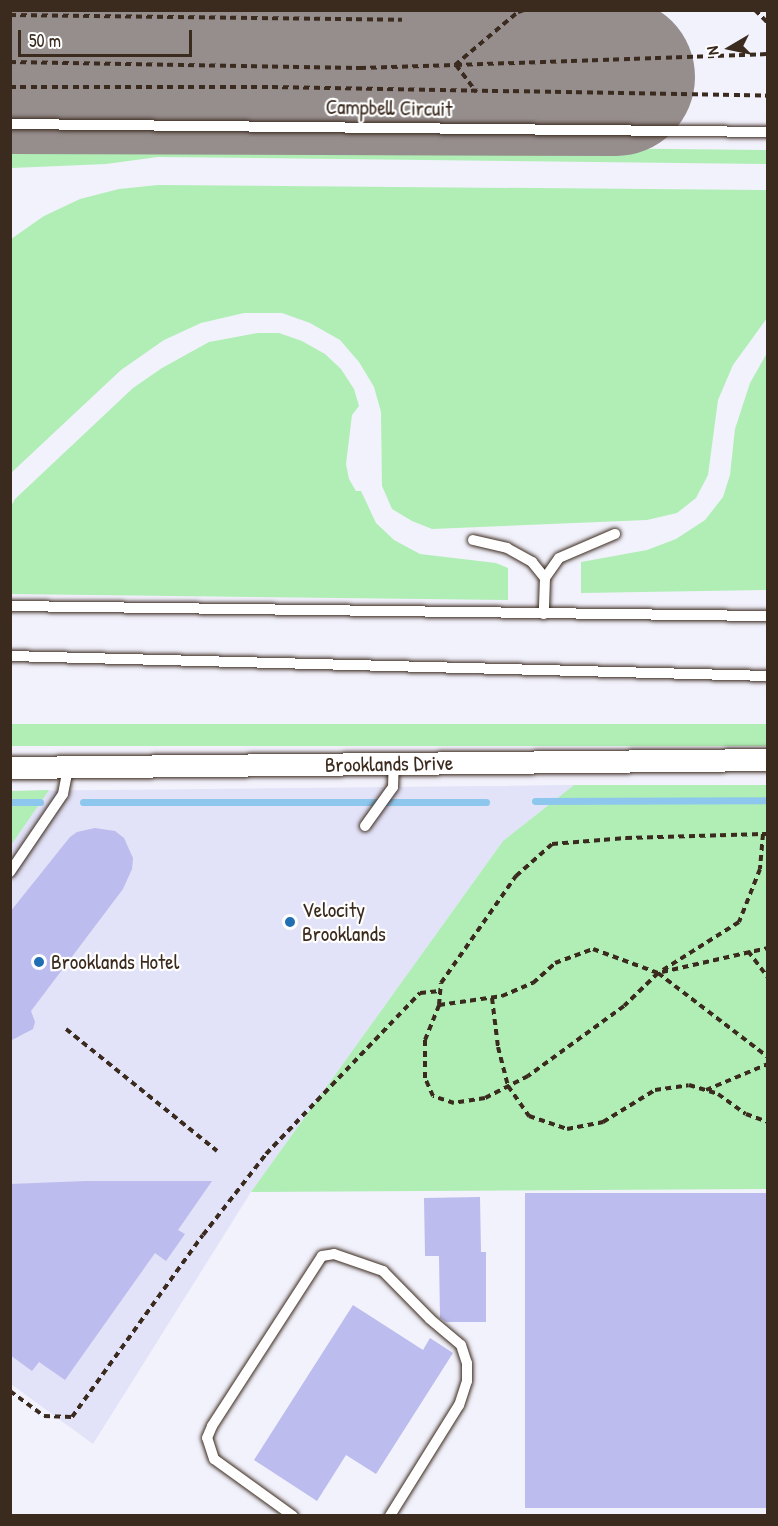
<!DOCTYPE html>
<style>
body{margin:0}
#map{position:relative;width:778px;height:1526px;overflow:hidden;background:#f2f2fc;font-family:"Patrick Hand",sans-serif}
div>[style]{position:absolute}
[style*='--x']{left:calc(var(--x)*1px);top:calc(var(--y)*1px);width:calc(var(--w)*1px);rotate:calc(var(--a)*1deg)}
.built>*{inset:0;background:#e2e2f8}
.green>*{inset:0;background:#b0eeb5;transform-origin:0 0}
.stream>*{height:7px;margin:-3.5px;padding:0 3.5px;transform-origin:3.5px;border-radius:3.5px;background:#8ec7ed}
.runway>*{height:158px;margin:-79px;padding:0 79px;transform-origin:79px;border-radius:79px;background:#968e8d}
.building>*{inset:0;background:#bcbcee;transform-origin:0 0}
.path>*{height:4px;margin-top:-2px;transform-origin:0;background:repeating-linear-gradient(90deg,#3b2a1e 0 6px,transparent 0 10.5px)}
.roads{filter:drop-shadow(0 0 2px #3b2a1e) drop-shadow(0 0 2px #3b2a1e)}
.lane>*{height:10px;margin:-5px;padding:0 5px;transform-origin:5px;border-radius:5px;background:#fff}
.street>*{height:22px;margin:-11px;padding:0 11px;transform-origin:11px;border-radius:11px;background:#fff}
.dots>*{width:16px;height:16px;translate:-50% -50%;box-sizing:border-box;border:3px solid #fff;border-radius:50%}
span{translate:-50% -50%;white-space:nowrap;text-align:center;line-height:1.15;-webkit-text-stroke:4.5px #fff;paint-order:stroke}
.street-label{font-size:21px;color:#3b2a1e}
.poi-label{font-size:21px;color:#3b2a1e}
.left{translate:0 -50%;text-align:left}
.frame{position:absolute;inset:0;border:12px solid #3b2a1e;pointer-events:none}
.north{position:absolute;left:700px;top:18px;width:60px;height:60px;-webkit-text-stroke:4px #fff;paint-order:stroke;rotate:261deg;font-size:16px;font-weight:700;line-height:24px;text-align:center;color:#3b2a1e}
.north::after{content:'';display:block;margin:auto;width:21px;height:27px;background:#3b2a1e;clip-path:polygon(50% 0,100% 100%,50% 72%,0 100%)}
.scale{position:absolute;left:18px;top:30px;width:174px;height:27px;box-sizing:border-box;border:3px solid #3b2a1e;border-top:0;padding-left:8px;font-size:18px;line-height:21px;white-space:nowrap;color:#3b2a1e;-webkit-text-stroke:4px #fff;paint-order:stroke}
</style>
<div id="map">
<div class="built">
<div style="clip-path:polygon(574px 785px,503px 841px,251px 1192px,93px 1444px,11px 1384px,11px 791px)"></div>
</div>
<div class="green">
<div style="clip-path:polygon(10px 142px,767px 150px,768px 164px,158px 157px,106px 164px,11px 168px)"></div>
<div style="clip-path:polygon(158px 185px,767px 190px,767px 318px,733px 365px,718px 400px,708px 475px,696px 498px,677px 513px,647px 520px,432px 529px,412px 521px,392px 509px,382px 486px,381px 412px,374px 387px,359px 362px,340px 340px,310px 323px,282px 313px,244px 313px,201px 323px,164px 340px,121px 370px,11px 473px,11px 239px,44px 216px,80px 199px,119px 189px)"></div>
<div style="clip-path:polygon(258px 333px,279px 333px,302px 341px,325px 354px,341px 369px,354px 389px,359px 406px,352px 415px,346px 464px,349px 479px,356px 491px,361px 491px,376px 523px,394px 540px,420px 554px,496px 563px,508px 568px,508px 600px,11px 594px,10px 508px,15px 499px,133px 388px,162px 368px,209px 342px)"></div>
<div style="clip-path:polygon(767px 353px,767px 590px,581px 593px,581px 562px,647px 550px,676px 539px,705px 520px,723px 497px,730px 475px,735px 429px,750px 383px)"></div>
<div style="left:767px;top:724px;width:22px;height:756px;rotate:90deg"></div>
<div style="clip-path:polygon(574px 785px,767px 785px,767px 1189px,251px 1192px,503px 841px)"></div>
<div style="clip-path:polygon(49px 790px,45px 796px,11px 845px,11px 791px)"></div>
</div>
<div class="stream">
<div style="--x:535;--y:801;--w:233;--a:-0.2"></div>
<div style="--x:10;--y:802;--w:30;--a:0"></div>
<div style="--x:83;--y:802;--w:403;--a:0"></div>
</div>
<div class="runway">
<div style="--x:10;--y:75;--w:606;--a:0.19"></div>
</div>
<div class="building">
<div style="clip-path:polygon(95px 828px,115px 831px,124px 838px,133px 858px,132px 869px,123px 889px,31px 1011px,35px 1022px,33px 1029px,10px 1041px,10px 912px,70px 837px,77px 832px)"></div>
<div style="clip-path:polygon(86px 1181px,212px 1181px,178px 1230px,185px 1234px,166px 1261px,155px 1253px,65px 1380px,39px 1362px,32px 1371px,10px 1355px,10px 1184px)"></div>
<div style="left:768px;top:1193px;width:315px;height:243px;rotate:90deg"></div>
<div style="clip-path:polygon(480px 1197px,481px 1252px,486px 1252px,486px 1322px,446px 1322px,440px 1318px,439px 1256px,425px 1256px,424px 1198px)"></div>
<div style="clip-path:polygon(353px 1305px,423px 1350px,430px 1338px,453px 1353px,376px 1474px,346px 1455px,317px 1501px,254px 1460px)"></div>
</div>
<div class="path">
<div style="--x:755;--y:10;--w:18;--a:45"></div>
<div style="--x:10;--y:15;--w:392;--a:0.7"></div>
<div style="--x:10;--y:62;--w:350;--a:1"></div>
<div style="--x:360;--y:68;--w:95;--a:-1.8"></div>
<div style="--x:455;--y:65;--w:82;--a:-40.1"></div>
<div style="--x:518;--y:12;--w:6;--a:-18"></div>
<div style="--x:456;--y:65;--w:312;--a:-2"></div>
<div style="--x:456;--y:65;--w:34;--a:53"></div>
<div style="--x:10;--y:87;--w:262;--a:0"></div>
<div style="--x:272;--y:87;--w:496;--a:1"></div>
<div style="--x:763;--y:834;--w:35;--a:95"></div>
<div style="--x:760;--y:869;--w:57;--a:111.6"></div>
<div style="--x:739;--y:922;--w:96;--a:147.8"></div>
<div style="--x:658;--y:973;--w:47;--a:135.9"></div>
<div style="--x:624;--y:1006;--w:119;--a:143.9"></div>
<div style="--x:528;--y:1076;--w:48;--a:152.9"></div>
<div style="--x:485;--y:1098;--w:31;--a:171"></div>
<div style="--x:454;--y:1103;--w:22;--a:-162"></div>
<div style="--x:433;--y:1096;--w:20;--a:-114"></div>
<div style="--x:425;--y:1078;--w:38;--a:-90"></div>
<div style="--x:425;--y:1040;--w:38;--a:-68"></div>
<div style="--x:439;--y:1005;--w:22;--a:-85"></div>
<div style="--x:441;--y:983;--w:131;--a:-55"></div>
<div style="--x:516;--y:876;--w:48;--a:-41.6"></div>
<div style="--x:552;--y:844;--w:74;--a:-4.6"></div>
<div style="--x:626;--y:838;--w:137;--a:-1.7"></div>
<div style="--x:763;--y:834;--w:5;--a:0"></div>
<div style="--x:748;--y:951;--w:34;--a:53"></div>
<div style="--x:662;--y:972;--w:109;--a:-12.8"></div>
<div style="--x:492;--y:998;--w:49;--a:83"></div>
<div style="--x:498;--y:1047;--w:40;--a:75.6"></div>
<div style="--x:508;--y:1086;--w:37;--a:55"></div>
<div style="--x:529;--y:1116;--w:40;--a:18.9"></div>
<div style="--x:567;--y:1129;--w:37;--a:-11"></div>
<div style="--x:603;--y:1122;--w:61;--a:-31.6"></div>
<div style="--x:655;--y:1090;--w:34;--a:-8"></div>
<div style="--x:689;--y:1085;--w:30;--a:17"></div>
<div style="--x:718;--y:1094;--w:34;--a:36"></div>
<div style="--x:746;--y:1114;--w:23;--a:20"></div>
<div style="--x:439;--y:1005;--w:64;--a:-8.1"></div>
<div style="--x:502;--y:996;--w:34;--a:-23"></div>
<div style="--x:533;--y:983;--w:30;--a:-42"></div>
<div style="--x:555;--y:963;--w:40;--a:-20.2"></div>
<div style="--x:593;--y:949;--w:69;--a:20.3"></div>
<div style="--x:658;--y:973;--w:138;--a:37.4"></div>
<div style="--x:66;--y:1029;--w:194;--a:38.9"></div>
<div style="--x:706;--y:1090;--w:67;--a:-22.8"></div>
<div style="--x:10;--y:1391;--w:42;--a:36.3"></div>
<div style="--x:44;--y:1416;--w:28;--a:2"></div>
<div style="--x:72;--y:1417;--w:224;--a:-54.3"></div>
<div style="--x:203;--y:1235;--w:103;--a:-52.1"></div>
<div style="--x:266;--y:1154;--w:223;--a:-46.3"></div>
<div style="--x:420;--y:993;--w:20;--a:-6"></div>
</div>
<div class="roads">
<div class="lane">
<div style="--x:10;--y:124;--w:758;--a:0.6"></div>
<div style="--x:473;--y:540;--w:35;--a:13"></div>
<div style="--x:507;--y:548;--w:29;--a:29"></div>
<div style="--x:532;--y:562;--w:21;--a:51"></div>
<div style="--x:545;--y:578;--w:36;--a:92"></div>
<div style="--x:545;--y:578;--w:24;--a:-55"></div>
<div style="--x:559;--y:558;--w:61;--a:-23.2"></div>
<div style="--x:10;--y:606;--w:758;--a:0.76"></div>
<div style="--x:10;--y:656;--w:758;--a:1.51"></div>
<div style="--x:365;--y:826;--w:48;--a:-54.3"></div>
<div style="--x:393;--y:787;--w:23;--a:-88"></div>
<div style="--x:10;--y:872;--w:94;--a:-55.8"></div>
<div style="--x:63;--y:794;--w:26;--a:-79"></div>
<div style="--x:293;--y:1516;--w:97;--a:-144.2"></div>
<div style="--x:214;--y:1459;--w:22;--a:-108"></div>
<div style="--x:207;--y:1438;--w:13;--a:-67"></div>
<div style="--x:212;--y:1426;--w:202;--a:-57.1"></div>
<div style="--x:322;--y:1256;--w:12;--a:-9"></div>
<div style="--x:334;--y:1254;--w:52;--a:19.1"></div>
<div style="--x:383;--y:1271;--w:67;--a:45.6"></div>
<div style="--x:430;--y:1319;--w:40;--a:40"></div>
<div style="--x:461;--y:1345;--w:19;--a:72"></div>
<div style="--x:467;--y:1363;--w:18;--a:90"></div>
<div style="--x:467;--y:1381;--w:25;--a:108"></div>
<div style="--x:459;--y:1405;--w:131;--a:121.9"></div>
</div>
<div class="street">
<div style="--x:10;--y:768;--w:758;--a:-0.6"></div>
</div>
</div>
<div class="dots">
<div style="left:290px;top:922px;background:#1f6fb2"></div>
<div style="left:39px;top:962px;background:#1f6fb2"></div>
</div>
<div class="street-label">
<span style="left:389px;top:108px;rotate:1deg">Campbell Circuit</span>
<span style="left:389px;top:764px;rotate:-1deg">Brooklands Drive</span>
</div>
<div class="poi-label">
<span class="left" style="left:302px;top:922px">Velocity<br>Brooklands</span>
<span class="left" style="left:51px;top:962px">Brooklands Hotel</span>
</div>
<div class="frame"></div>
<div class="north">N</div>
<div class="scale">50 m</div>
</div>
